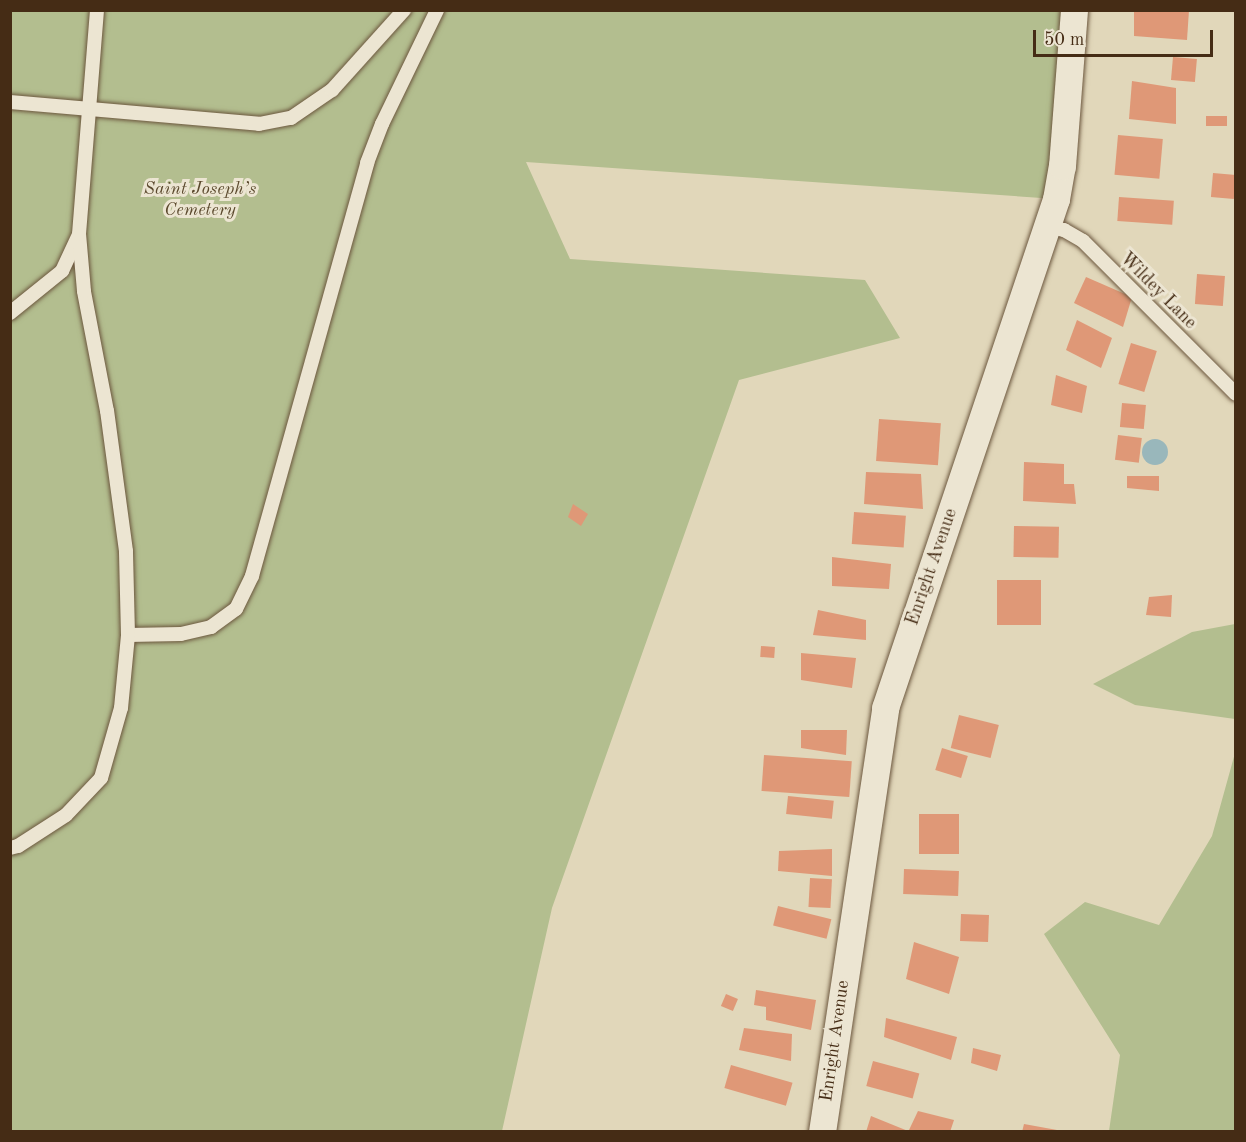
<!DOCTYPE html>
<meta charset="utf-8">
<style>
body{margin:0}
#map{position:relative;width:1246px;height:1142px;overflow:hidden;background:#e1d7ba;font-family:"Old Standard TT",serif}
div>[style]{position:absolute}
[style*='--x']{left:calc(var(--x)*1px);top:calc(var(--y)*1px);width:calc(var(--w)*1px);rotate:calc(var(--a)*1deg)}
.green>*{inset:0;background:#b3be8f}
.water>*{inset:0;background:#99b7bb}
.round{border-radius:50%}
.building>*{inset:0;background:#df9877;transform-origin:0 0}
.roads{filter:drop-shadow(0 0 2px #6c573e) drop-shadow(0 0 2px #6c573e)}
.service>*{height:14px;margin:-7px;padding:0 7px;transform-origin:7px;border-radius:7px;background:#ece5d2}
.minor>*{height:27px;margin:-13.5px;padding:0 13.5px;transform-origin:13.5px;border-radius:13.5px;background:#ece5d2}
span{translate:-50% -50%;white-space:nowrap;text-align:center;line-height:1.15;-webkit-text-stroke:6px #ece5d2;paint-order:stroke}
.park-label{font-size:18px;color:#5b492d;font-style:italic}
.street-label{font-size:18px;color:#452c15}
.frame{position:absolute;inset:0;border:12px solid #452c15;pointer-events:none}
.scale{position:absolute;left:1033px;top:30px;width:180px;height:27px;box-sizing:border-box;border:3px solid #452c15;border-top:0;padding-left:8px;font-size:18px;line-height:21px;white-space:nowrap;color:#452c15;-webkit-text-stroke:4px #ece5d2;paint-order:stroke}
</style>
<div id="map">
<div class="green">
<div style="clip-path:polygon(10px 11px,1074px 11px,1056px 199px,526px 162px,570px 259px,865px 280px,900px 338px,739px 380px,552px 908px,502px 1131px,11px 1131px)"></div>
<div style="clip-path:polygon(1235px 624px,1235px 719px,1135px 705px,1093px 684px,1192px 632px)"></div>
<div style="clip-path:polygon(1235px 753px,1235px 1131px,1109px 1131px,1120px 1055px,1044px 934px,1085px 902px,1159px 925px,1212px 836px)"></div>
</div>
<div class="water">
<div class="round" style="left:1142px;top:439px;width:26px;height:26px"></div>
</div>
<div class="building">
<div style="clip-path:polygon(1134px 10px,1189px 10px,1187px 40px,1134px 36px)"></div>
<div style="left:1173px;top:57px;width:24px;height:23px;rotate:5deg"></div>
<div style="clip-path:polygon(1132px 81px,1176px 88px,1176px 124px,1129px 119px)"></div>
<div style="left:1206px;top:116px;width:21px;height:10px"></div>
<div style="left:1118px;top:135px;width:45px;height:40px;rotate:5deg"></div>
<div style="left:1213px;top:173px;width:23px;height:24px;rotate:5deg"></div>
<div style="left:1119px;top:197px;width:55px;height:24px;rotate:4deg"></div>
<div style="left:1197px;top:274px;width:28px;height:30px;rotate:4deg"></div>
<div style="clip-path:polygon(1086px 277px,1132px 297px,1123px 327px,1074px 303px)"></div>
<div style="clip-path:polygon(1077px 320px,1112px 338px,1101px 368px,1066px 350px)"></div>
<div style="left:1131px;top:343px;width:27px;height:43px;rotate:17deg"></div>
<div style="clip-path:polygon(1056px 375px,1087px 386px,1082px 413px,1051px 405px)"></div>
<div style="left:1122px;top:403px;width:24px;height:24px;rotate:5deg"></div>
<div style="left:879px;top:419px;width:62px;height:42px;rotate:4deg"></div>
<div style="left:1118px;top:435px;width:24px;height:25px;rotate:7deg"></div>
<div style="clip-path:polygon(1024px 462px,1064px 464px,1064px 484px,1074px 484px,1076px 504px,1023px 501px)"></div>
<div style="clip-path:polygon(866px 472px,921px 474px,923px 509px,864px 504px)"></div>
<div style="clip-path:polygon(1127px 476px,1159px 476px,1159px 491px,1127px 488px)"></div>
<div style="clip-path:polygon(573px 504px,588px 514px,581px 526px,568px 517px)"></div>
<div style="left:854px;top:512px;width:52px;height:32px;rotate:4deg"></div>
<div style="left:1014px;top:526px;width:45px;height:31px;rotate:1deg"></div>
<div style="clip-path:polygon(832px 557px,891px 564px,889px 589px,832px 586px)"></div>
<div style="left:1041px;top:580px;width:45px;height:44px;rotate:90deg"></div>
<div style="clip-path:polygon(1172px 595px,1171px 617px,1146px 615px,1149px 597px)"></div>
<div style="clip-path:polygon(818px 610px,866px 620px,866px 640px,813px 635px)"></div>
<div style="left:761px;top:646px;width:14px;height:11px;rotate:4deg"></div>
<div style="clip-path:polygon(801px 653px,856px 658px,852px 688px,801px 680px)"></div>
<div style="left:959px;top:715px;width:41px;height:34px;rotate:14deg"></div>
<div style="clip-path:polygon(801px 730px,847px 730px,846px 755px,801px 748px)"></div>
<div style="left:942px;top:748px;width:27px;height:23px;rotate:17deg"></div>
<div style="left:764px;top:755px;width:88px;height:36px;rotate:4deg"></div>
<div style="left:788px;top:796px;width:46px;height:18px;rotate:6deg"></div>
<div style="left:919px;top:814px;width:40px;height:40px"></div>
<div style="clip-path:polygon(832px 849px,832px 876px,778px 871px,779px 851px)"></div>
<div style="left:904px;top:869px;width:55px;height:25px;rotate:2deg"></div>
<div style="left:810px;top:878px;width:22px;height:29px;rotate:3deg"></div>
<div style="left:778px;top:906px;width:55px;height:20px;rotate:14deg"></div>
<div style="left:961px;top:914px;width:28px;height:27px;rotate:2deg"></div>
<div style="clip-path:polygon(914px 942px,959px 957px,949px 994px,906px 979px)"></div>
<div style="clip-path:polygon(756px 990px,816px 1000px,811px 1030px,766px 1020px,766px 1007px,754px 1005px)"></div>
<div style="left:726px;top:994px;width:13px;height:13px;rotate:23deg"></div>
<div style="clip-path:polygon(886px 1018px,957px 1037px,951px 1060px,884px 1037px)"></div>
<div style="clip-path:polygon(744px 1028px,792px 1034px,791px 1061px,739px 1050px)"></div>
<div style="clip-path:polygon(973px 1048px,1001px 1055px,997px 1071px,971px 1063px)"></div>
<div style="left:873px;top:1061px;width:48px;height:26px;rotate:15deg"></div>
<div style="left:731px;top:1065px;width:64px;height:24px;rotate:16deg"></div>
<div style="clip-path:polygon(918px 1111px,954px 1120px,950px 1132px,909px 1130px)"></div>
<div style="clip-path:polygon(871px 1116px,908px 1131px,908px 1132px,866px 1132px)"></div>
<div style="clip-path:polygon(1024px 1124px,1057px 1130px,1057px 1132px,1022px 1132px)"></div>
</div>
<div class="roads">
<div class="service">
<div style="--x:10;--y:102;--w:250;--a:5"></div>
<div style="--x:259;--y:124;--w:33;--a:-11"></div>
<div style="--x:291;--y:118;--w:50;--a:-34.3"></div>
<div style="--x:332;--y:90;--w:108;--a:-48"></div>
<div style="--x:1046;--y:226;--w:18;--a:13"></div>
<div style="--x:1064;--y:230;--w:22;--a:30"></div>
<div style="--x:1083;--y:241;--w:216;--a:45"></div>
<div style="--x:10;--y:313;--w:67;--a:-38.9"></div>
<div style="--x:62;--y:271;--w:38;--a:-65"></div>
<div style="--x:128;--y:635;--w:53;--a:-1.1"></div>
<div style="--x:181;--y:634;--w:31;--a:-13"></div>
<div style="--x:211;--y:627;--w:31;--a:-36"></div>
<div style="--x:236;--y:609;--w:37;--a:-64"></div>
<div style="--x:252;--y:576;--w:429;--a:-74.4"></div>
<div style="--x:367;--y:163;--w:42;--a:-69"></div>
<div style="--x:382;--y:124;--w:127;--a:-64.2"></div>
<div style="--x:10;--y:848;--w:8;--a:-14"></div>
<div style="--x:18;--y:846;--w:57;--a:-32.9"></div>
<div style="--x:66;--y:815;--w:51;--a:-46.6"></div>
<div style="--x:101;--y:778;--w:73;--a:-74.1"></div>
<div style="--x:121;--y:708;--w:73;--a:-84.5"></div>
<div style="--x:128;--y:635;--w:84;--a:-91.4"></div>
<div style="--x:126;--y:551;--w:141;--a:-97.7"></div>
<div style="--x:107;--y:411;--w:122;--a:-100.9"></div>
<div style="--x:84;--y:291;--w:57;--a:-95"></div>
<div style="--x:79;--y:234;--w:225;--a:-85.4"></div>
</div>
<div class="minor">
<div style="--x:822;--y:1132;--w:429;--a:-81.5"></div>
<div style="--x:885;--y:708;--w:537;--a:-71.43"></div>
<div style="--x:1056;--y:199;--w:34;--a:-80"></div>
<div style="--x:1062;--y:166;--w:156;--a:-85.6"></div>
</div>
</div>
<div class="park-label">
<span style="left:200px;top:200px">Saint Joseph’s<br>Cemetery</span>
</div>
<div class="street-label">
<span style="left:1158px;top:291px;rotate:45deg">Wildey Lane</span>
<span style="left:932px;top:567px;rotate:-71deg">Enright Avenue</span>
<span style="left:835px;top:1041px;rotate:-82deg">Enright Avenue</span>
</div>
<div class="frame"></div>
<div class="scale">50 m</div>
</div>
